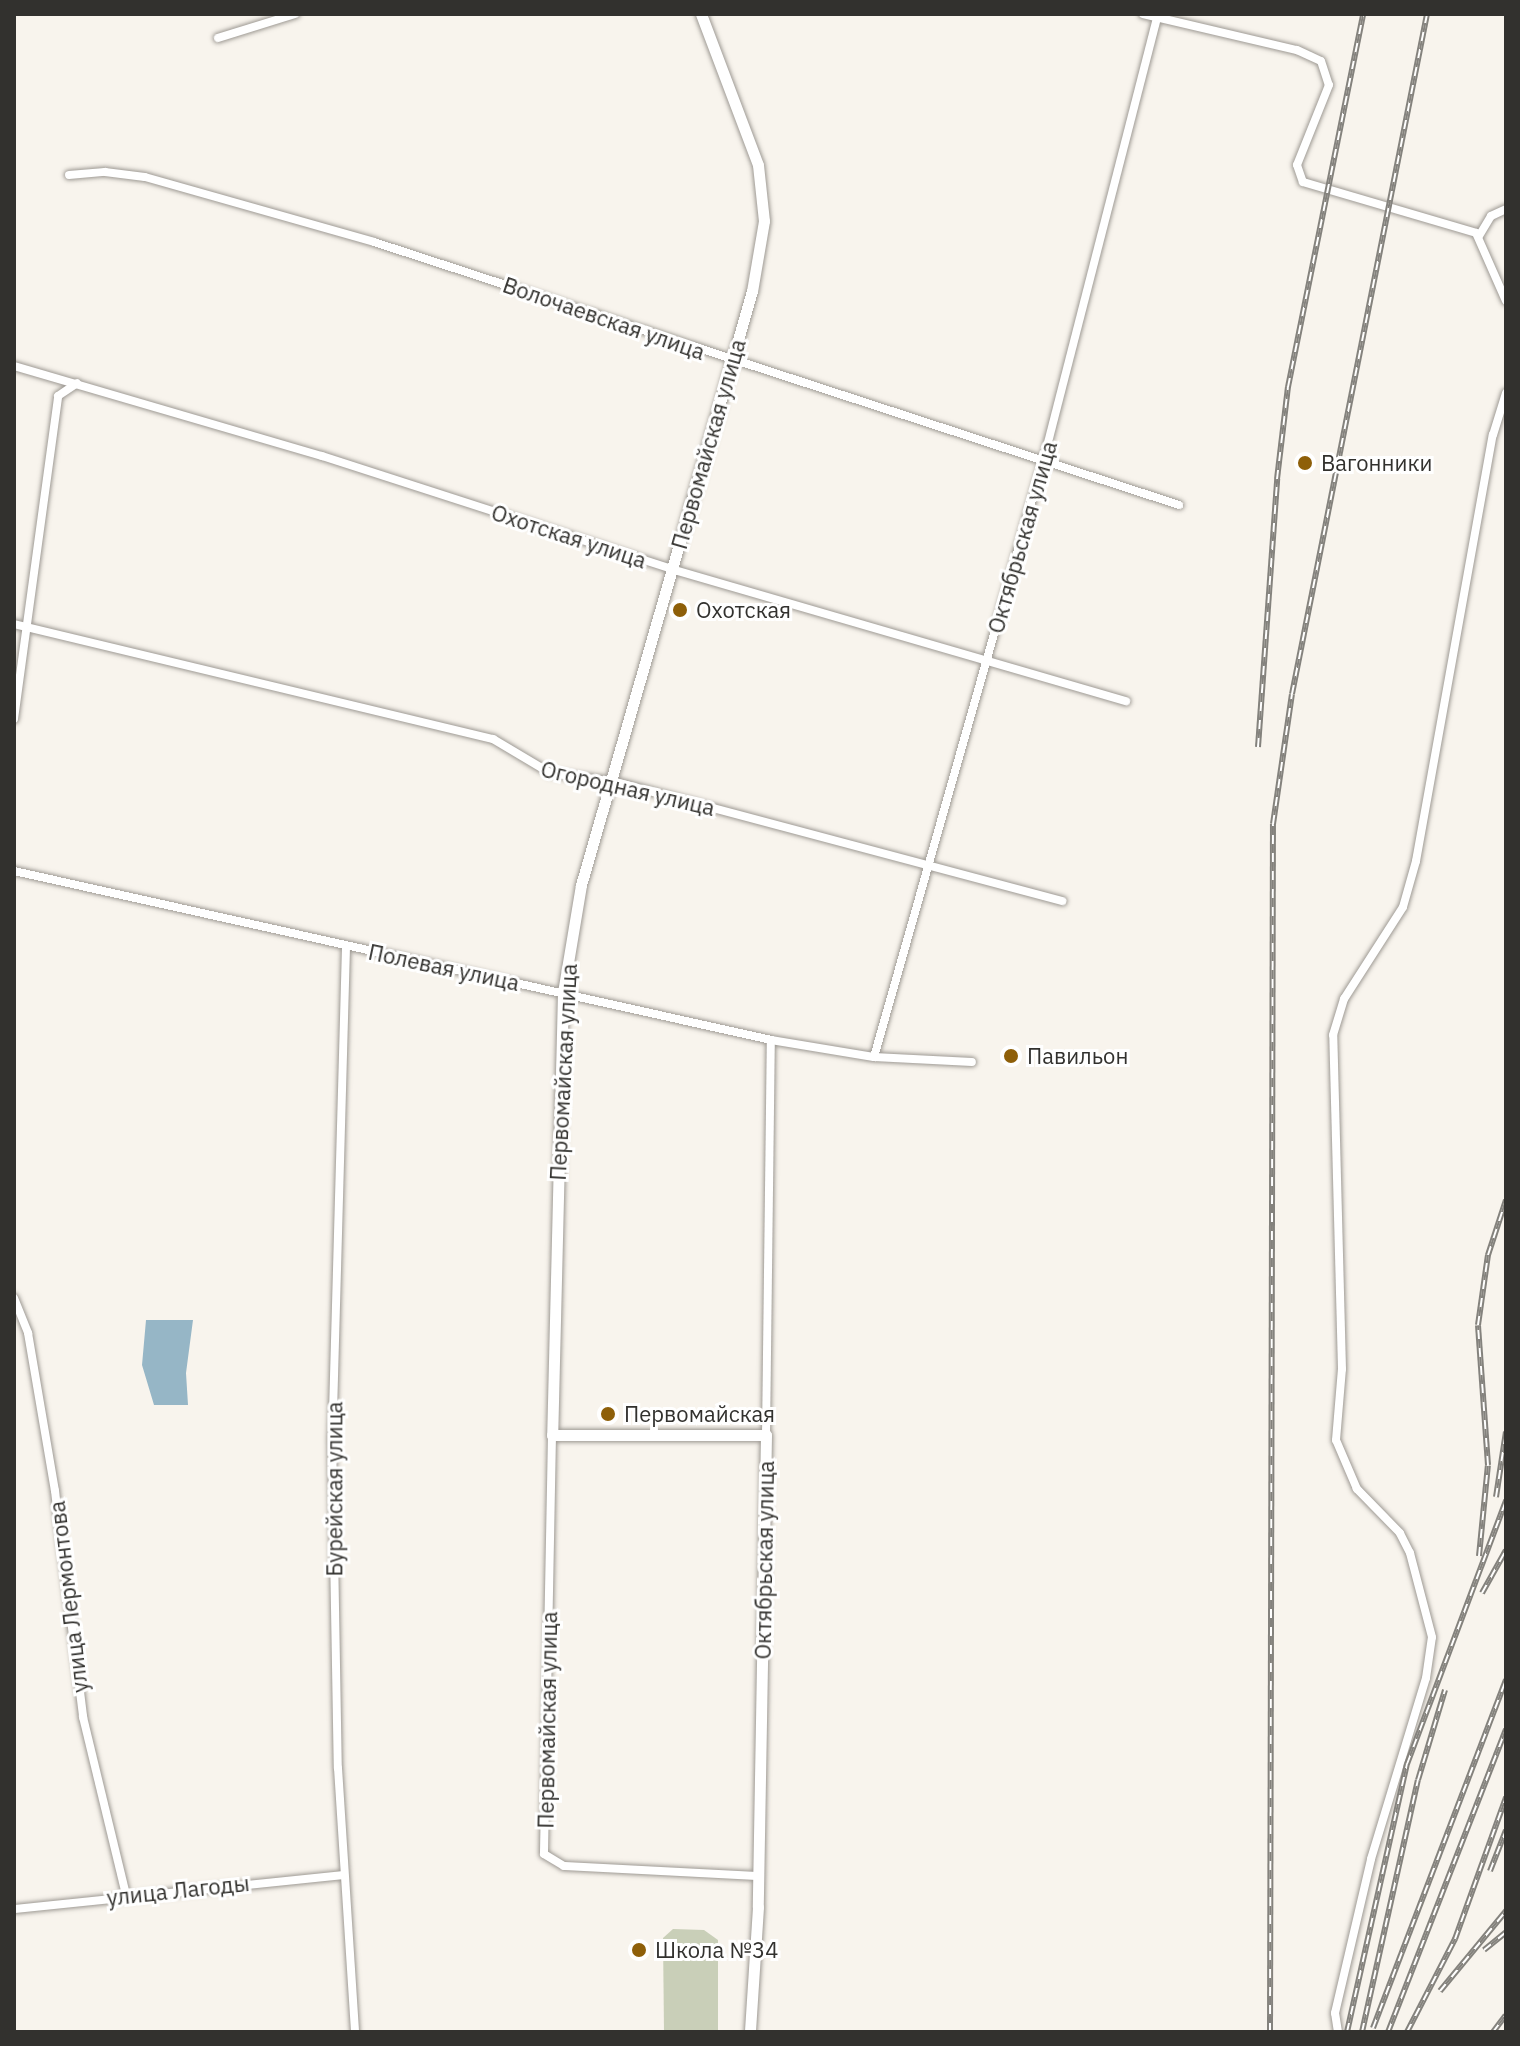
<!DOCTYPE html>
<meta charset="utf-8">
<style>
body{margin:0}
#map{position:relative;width:1520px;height:2046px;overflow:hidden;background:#f8f4ed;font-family:"IBM Plex Sans",sans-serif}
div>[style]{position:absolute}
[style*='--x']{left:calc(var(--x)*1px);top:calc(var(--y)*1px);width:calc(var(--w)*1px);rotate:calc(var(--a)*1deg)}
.green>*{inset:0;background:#c9cfb8}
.water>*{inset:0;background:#96b6c6}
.roads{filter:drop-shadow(0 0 2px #9e9a94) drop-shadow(0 0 2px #9e9a94)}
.street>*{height:8px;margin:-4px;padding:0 4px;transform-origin:4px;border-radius:4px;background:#fff}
.secondary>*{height:11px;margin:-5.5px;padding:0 5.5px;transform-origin:5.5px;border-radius:5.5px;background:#fff}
.rail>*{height:6px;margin-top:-3px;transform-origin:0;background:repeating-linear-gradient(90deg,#fff 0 9px,#84827d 0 18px);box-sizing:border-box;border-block:2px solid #84827d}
.dots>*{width:22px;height:22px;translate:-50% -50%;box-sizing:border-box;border:4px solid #fff;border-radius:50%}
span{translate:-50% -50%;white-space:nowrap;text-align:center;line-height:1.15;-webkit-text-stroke:6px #fff;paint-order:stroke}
.street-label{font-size:22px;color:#32312e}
.poi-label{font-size:22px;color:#32312e}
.left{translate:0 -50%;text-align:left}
.frame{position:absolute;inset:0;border:16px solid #32312e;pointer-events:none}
</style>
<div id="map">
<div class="green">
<div style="clip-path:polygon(673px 1929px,704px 1930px,718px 1940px,718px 2032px,664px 2032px,663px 1938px)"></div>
</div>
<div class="water">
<div style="clip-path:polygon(146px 1320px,193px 1320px,186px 1373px,188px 1405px,154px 1405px,142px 1365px)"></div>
</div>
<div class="roads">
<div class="street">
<div style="--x:1143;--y:14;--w:158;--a:13.2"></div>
<div style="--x:1297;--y:50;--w:26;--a:25"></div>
<div style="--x:1321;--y:61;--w:25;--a:72"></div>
<div style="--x:1329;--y:85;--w:86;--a:111.8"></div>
<div style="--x:1297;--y:165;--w:18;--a:71"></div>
<div style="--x:1303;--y:182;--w:180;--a:16.4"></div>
<div style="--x:1476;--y:233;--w:74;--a:66.2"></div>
<div style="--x:218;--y:38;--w:81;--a:-17.3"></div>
<div style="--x:69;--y:175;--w:36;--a:-5"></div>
<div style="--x:105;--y:172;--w:40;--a:7.1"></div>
<div style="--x:145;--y:177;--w:238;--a:15.8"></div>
<div style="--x:374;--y:242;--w:847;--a:18.09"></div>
<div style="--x:1479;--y:236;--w:23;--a:-59"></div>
<div style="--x:1491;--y:216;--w:17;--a:-25"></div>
<div style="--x:14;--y:366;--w:321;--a:16.3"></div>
<div style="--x:322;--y:456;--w:367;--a:17.9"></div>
<div style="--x:671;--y:569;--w:474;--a:16.2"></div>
<div style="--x:14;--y:624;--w:493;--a:13.5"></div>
<div style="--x:493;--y:739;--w:66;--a:30.8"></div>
<div style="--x:550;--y:773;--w:66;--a:7.9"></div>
<div style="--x:615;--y:782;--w:463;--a:14.9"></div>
<div style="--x:14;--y:719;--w:326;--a:-82.2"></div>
<div style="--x:58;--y:396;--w:23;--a:-34"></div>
<div style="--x:14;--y:871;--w:776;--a:12.58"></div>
<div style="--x:771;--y:1040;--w:104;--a:9.4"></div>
<div style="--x:874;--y:1057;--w:98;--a:2.9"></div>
<div style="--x:346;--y:947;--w:489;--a:91.6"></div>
<div style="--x:332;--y:1436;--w:332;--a:89"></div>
<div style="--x:338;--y:1768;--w:265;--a:86.3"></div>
<div style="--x:874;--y:1057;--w:623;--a:-74.16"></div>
<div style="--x:1044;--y:458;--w:458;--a:-75.6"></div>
<div style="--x:14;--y:1298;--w:38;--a:68"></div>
<div style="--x:28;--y:1333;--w:160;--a:80.3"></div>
<div style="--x:55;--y:1491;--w:228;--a:82.9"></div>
<div style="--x:83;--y:1717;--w:183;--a:76.4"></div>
<div style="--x:552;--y:1435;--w:419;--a:91.1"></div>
<div style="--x:544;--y:1854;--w:23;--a:31"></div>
<div style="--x:564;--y:1866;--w:194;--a:3"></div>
<div style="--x:766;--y:1435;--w:395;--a:-89.3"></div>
<div style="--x:14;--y:1909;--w:330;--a:-5.9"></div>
<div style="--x:1338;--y:2032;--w:19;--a:-99"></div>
<div style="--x:1335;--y:2013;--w:158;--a:-76.8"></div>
<div style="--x:1371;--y:1859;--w:189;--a:-73.1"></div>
<div style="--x:1426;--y:1678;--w:41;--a:-81.7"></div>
<div style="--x:1432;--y:1637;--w:87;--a:-104.7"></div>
<div style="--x:1410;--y:1553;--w:22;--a:-117"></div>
<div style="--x:1400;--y:1533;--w:62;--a:-134.3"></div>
<div style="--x:1357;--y:1489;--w:53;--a:-113.2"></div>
<div style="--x:1336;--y:1440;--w:71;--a:-85.2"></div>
<div style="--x:1342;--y:1369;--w:334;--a:-91.5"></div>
<div style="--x:1333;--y:1035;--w:38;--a:-73"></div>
<div style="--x:1344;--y:999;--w:109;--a:-57.3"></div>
<div style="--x:1403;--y:907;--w:48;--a:-74.2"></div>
<div style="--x:1416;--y:861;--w:433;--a:-79.8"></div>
<div style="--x:1493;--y:435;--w:44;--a:-72.8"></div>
</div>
<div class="secondary">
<div style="--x:701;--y:14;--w:161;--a:69.3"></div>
<div style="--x:758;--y:165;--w:56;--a:83.9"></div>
<div style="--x:764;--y:221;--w:71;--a:99.7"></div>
<div style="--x:752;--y:291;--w:618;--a:106.06"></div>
<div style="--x:581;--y:885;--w:109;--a:99.5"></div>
<div style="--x:563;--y:993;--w:442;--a:91.4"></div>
<div style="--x:552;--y:1435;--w:214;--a:0"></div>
<div style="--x:766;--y:1435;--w:472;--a:91"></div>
<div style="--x:758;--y:1907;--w:125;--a:93.7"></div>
</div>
</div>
<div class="rail">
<div style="--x:1258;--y:747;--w:269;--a:-85.9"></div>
<div style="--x:1277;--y:479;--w:93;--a:-83.2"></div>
<div style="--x:1288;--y:387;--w:380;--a:-78.6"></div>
<div style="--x:1496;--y:1497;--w:66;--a:-81.3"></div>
<div style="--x:1479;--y:1556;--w:91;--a:-84.4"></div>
<div style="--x:1488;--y:1465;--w:140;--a:-94.1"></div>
<div style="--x:1478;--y:1325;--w:71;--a:-81.9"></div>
<div style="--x:1488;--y:1255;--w:58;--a:-71.9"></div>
<div style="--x:1482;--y:1593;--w:49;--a:-60.8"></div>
<div style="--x:1490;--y:1871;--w:44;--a:-68.7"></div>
<div style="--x:1484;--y:1950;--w:28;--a:-39"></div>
<div style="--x:1440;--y:1991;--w:104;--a:-50.5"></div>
<div style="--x:1373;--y:2028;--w:373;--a:-69.1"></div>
<div style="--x:1270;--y:2032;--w:1208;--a:-89.86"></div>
<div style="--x:1273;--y:824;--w:131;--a:-81.7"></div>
<div style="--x:1292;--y:694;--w:693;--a:-78.77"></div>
<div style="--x:1347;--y:2032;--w:275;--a:-77.4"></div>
<div style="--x:1407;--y:1764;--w:282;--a:-69.4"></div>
<div style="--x:1362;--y:2032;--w:258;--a:-77.5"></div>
<div style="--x:1418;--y:1780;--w:94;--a:-73.3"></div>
<div style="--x:1388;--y:2032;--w:325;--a:-68.7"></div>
<div style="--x:1407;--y:2032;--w:105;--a:-62.7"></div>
<div style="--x:1455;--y:1939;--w:151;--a:-70.2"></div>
<div style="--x:1493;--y:2032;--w:21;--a:-53"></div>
</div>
<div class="dots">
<div style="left:1305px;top:463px;background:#8e5f09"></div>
<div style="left:680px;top:610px;background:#8e5f09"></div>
<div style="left:1011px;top:1056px;background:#8e5f09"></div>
<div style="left:608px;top:1414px;background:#8e5f09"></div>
<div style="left:639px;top:1950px;background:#8e5f09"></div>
</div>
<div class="street-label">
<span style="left:604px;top:318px;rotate:19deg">Волочаевская улица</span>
<span style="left:708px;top:444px;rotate:-74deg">Первомайская улица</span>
<span style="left:569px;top:536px;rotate:18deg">Охотская улица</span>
<span style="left:1022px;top:537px;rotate:-74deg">Октябрьская улица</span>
<span style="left:628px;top:788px;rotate:13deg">Огородная улица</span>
<span style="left:444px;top:967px;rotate:12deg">Полевая улица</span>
<span style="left:563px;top:1072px;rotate:-87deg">Первомайская улица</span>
<span style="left:334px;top:1489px;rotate:-90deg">Бурейская улица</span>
<span style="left:764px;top:1560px;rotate:-89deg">Октябрьская улица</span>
<span style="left:68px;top:1597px;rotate:-97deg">улица Лермонтова</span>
<span style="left:547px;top:1720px;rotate:-89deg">Первомайская улица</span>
<span style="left:178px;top:1890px;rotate:-6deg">улица Лагоды</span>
</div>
<div class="poi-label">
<span class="left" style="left:1321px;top:463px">Вагонники</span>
<span class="left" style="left:696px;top:610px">Охотская</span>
<span class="left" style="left:1027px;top:1056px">Павильон</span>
<span class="left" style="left:624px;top:1414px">Первомайская</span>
<span class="left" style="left:655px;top:1950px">Школа №34</span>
</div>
<div class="frame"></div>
</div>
